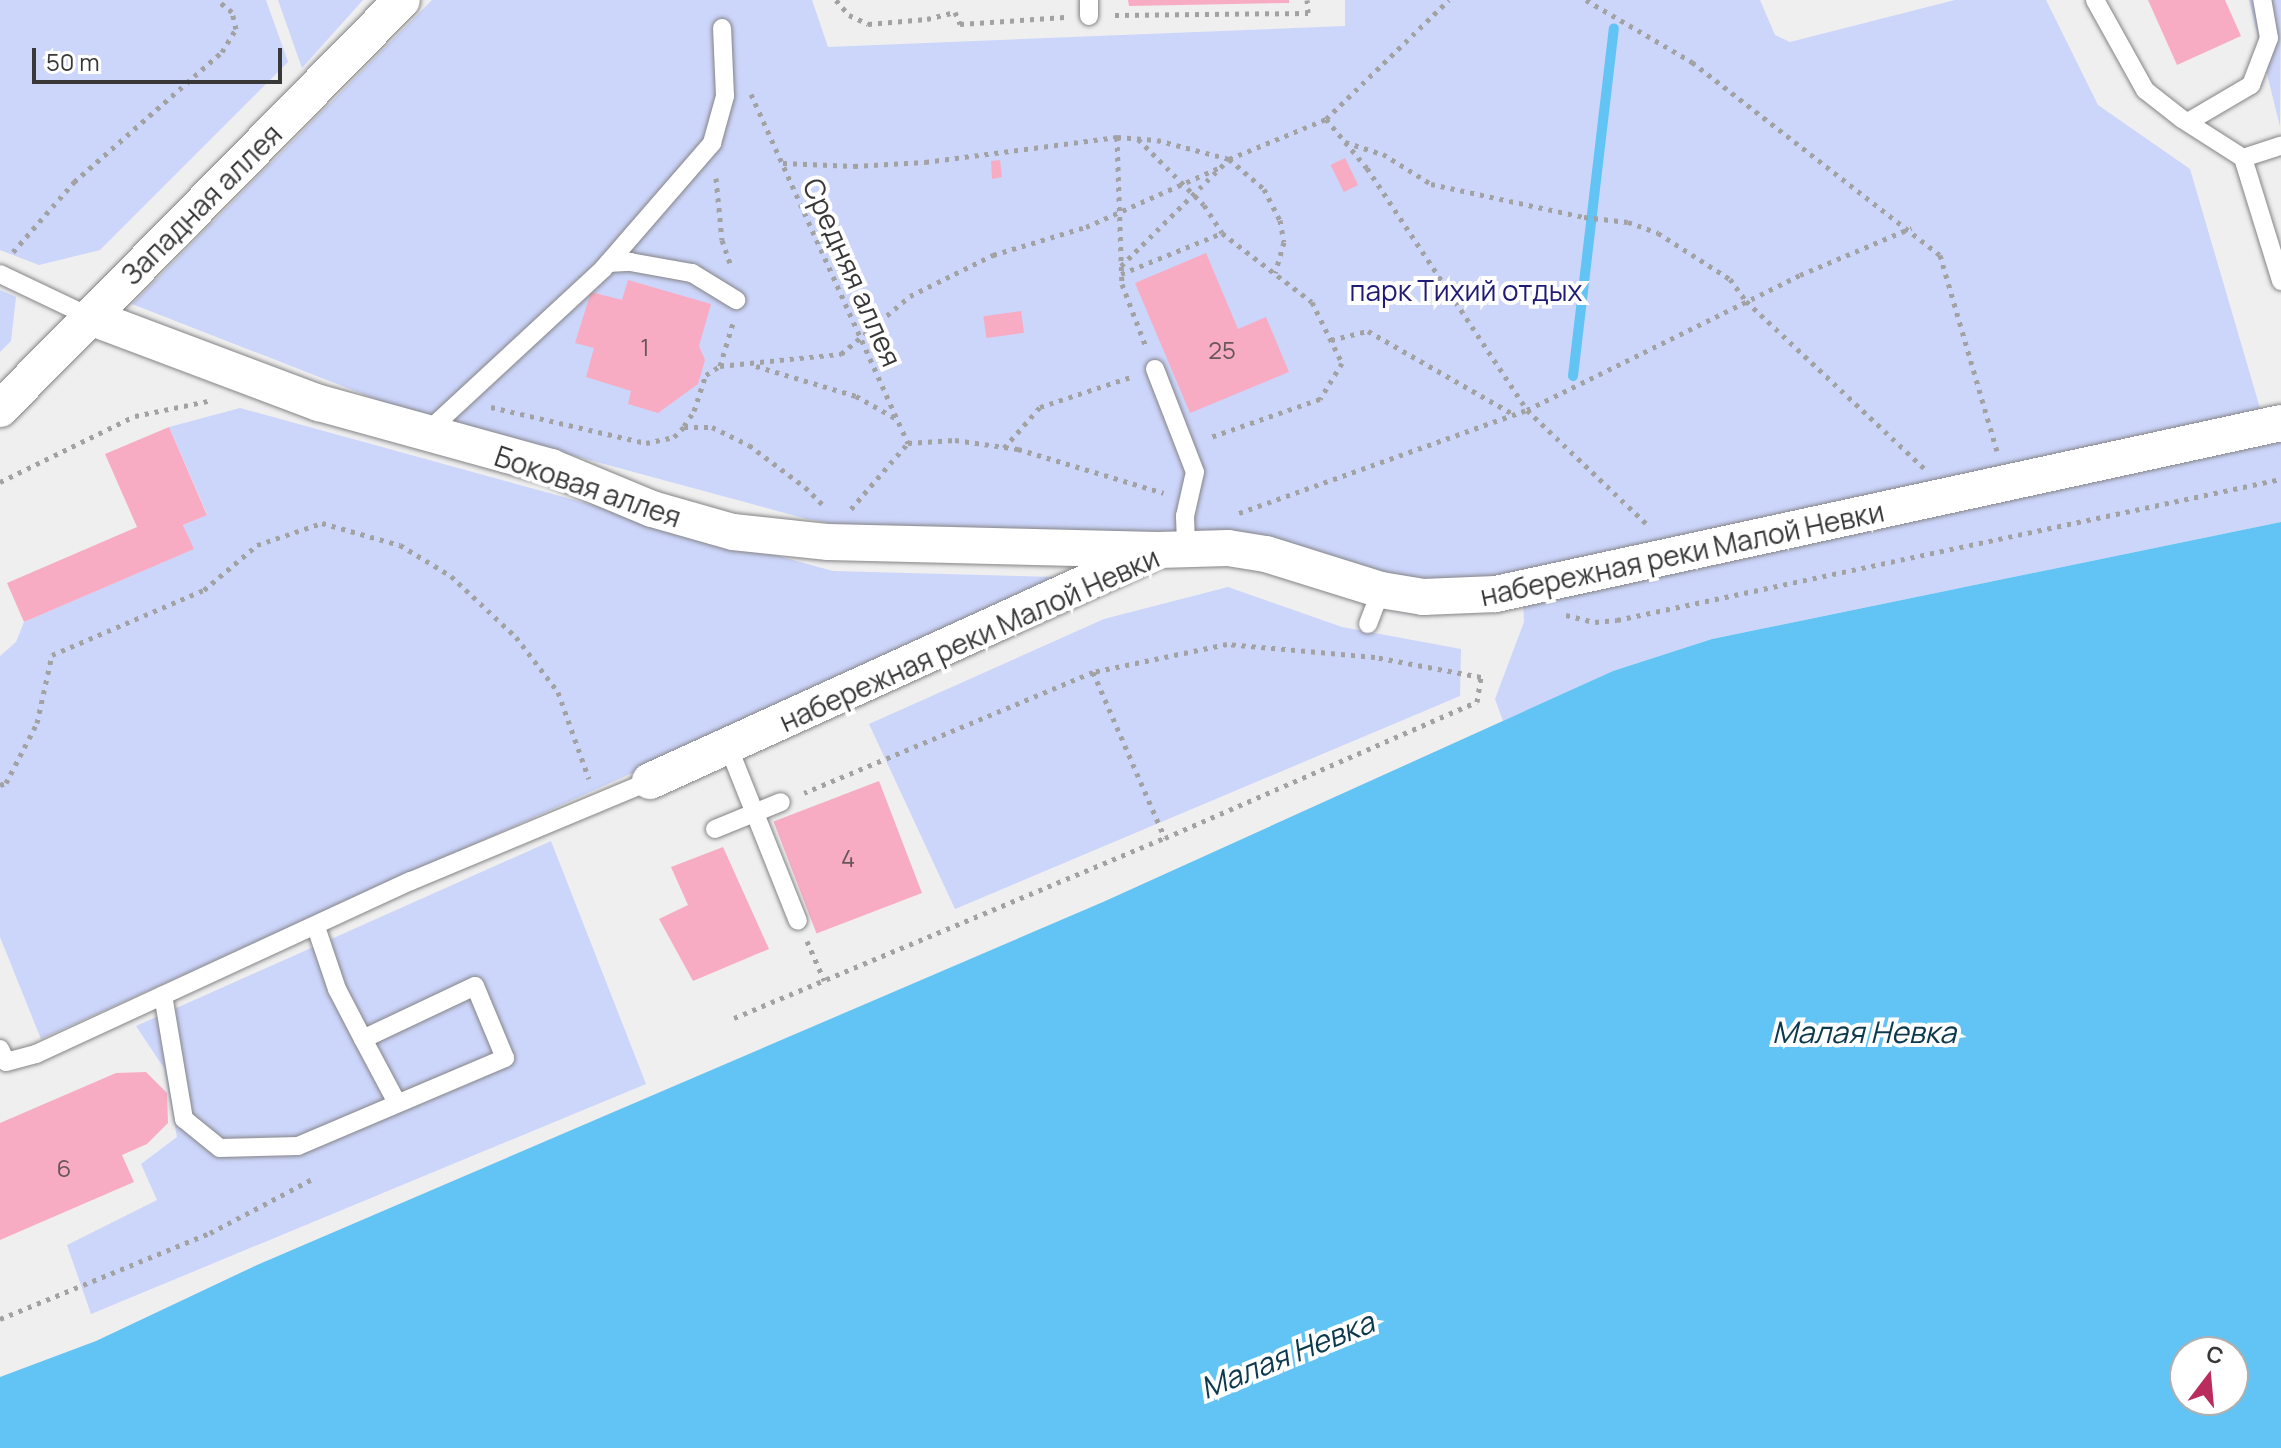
<!DOCTYPE html>
<meta charset="utf-8">
<style>
body{margin:0}
#map{position:relative;width:2281px;height:1448px;overflow:hidden;background:#efeff0;font-family:Manrope,sans-serif}
div>[style]{position:absolute}
[style*='--x']{left:calc(var(--x)*1px);top:calc(var(--y)*1px);width:calc(var(--w)*1px);rotate:calc(var(--a)*1deg)}
.green>*{inset:0;background:#ccd5fa}
.water>*{inset:0;background:#61c4f4}
.stream>*{height:10px;margin:-5px;padding:0 5px;transform-origin:5px;border-radius:5px;background:#61c4f4}
.building>*{inset:0;background:#f8acc3;transform-origin:0 0}
.path>*{height:5px;margin-top:-2.5px;transform-origin:0;background:repeating-linear-gradient(90deg,#a2a2a3 0 4px,transparent 0 10px)}
.roads{filter:drop-shadow(0 0 2px #848486) drop-shadow(0 0 2px #848486)}
.lane>*{height:18px;margin:-9px;padding:0 9px;transform-origin:9px;border-radius:9px;background:#fff}
.street>*{height:36px;margin:-18px;padding:0 18px;transform-origin:18px;border-radius:18px;background:#fff}
span{translate:-50% -50%;white-space:nowrap;text-align:center;line-height:1.15;-webkit-text-stroke:8px #fff;paint-order:stroke}
.number-label{font-size:24px;color:#68555c}
.number-label span{-webkit-text-stroke-width:0}
.street-label{font-size:28px;color:#383839}
.park-label{font-size:28px;color:#201c76}
.water-label{font-size:30px;color:#0c394d;font-style:italic}
.north{position:absolute;left:2169px;top:1336px;width:80px;height:80px;box-sizing:border-box;background:#fff;border:2px solid #afafb0;border-radius:50%;rotate:16deg;font-size:22px;font-weight:700;line-height:32px;text-align:center;color:#383839}
.north::after{content:'';display:block;margin:auto;width:28px;height:36px;background:#ba2c5e;clip-path:polygon(50% 0,100% 100%,50% 72%,0 100%)}
.scale{position:absolute;left:32px;top:48px;width:250px;height:36px;box-sizing:border-box;border:4px solid #383839;border-top:0;padding-left:10px;font-size:24px;line-height:28px;white-space:nowrap;color:#383839;-webkit-text-stroke:6px #fff;paint-order:stroke}
</style>
<div id="map">
<div class="green">
<div style="clip-path:polygon(0 0,266px 0,288px 62px,100px 250px,39px 265px,0 250px)"></div>
<div style="clip-path:polygon(278px 0,363px 0,302px 68px)"></div>
<div style="clip-path:polygon(432px 0,812px 0,828px 47px,1345px 26px,1345px 0,1760px 0,1775px 35px,1790px 42px,1955px 0,2046px 0,2098px 105px,2190px 169px,2262px 415px,1484px 584px,1414px 585px,1335px 565px,879px 532px,807px 519px,401px 409px,132px 304px)"></div>
<div style="clip-path:polygon(2249px 0,2281px 0,2280px 127px)"></div>
<div style="clip-path:polygon(0 290px,16px 297px,11px 341px,0 352px)"></div>
<div style="clip-path:polygon(240px 408px,833px 571px,1057px 577px,670px 756px,41px 1039px,0 937px,0 656px,16px 642px,24px 622px,193px 549px,183px 525px,207px 514px,169px 427px)"></div>
<div style="clip-path:polygon(2281px 439px,2281px 522px,1712px 639px,1613px 671px,1503px 721px,1495px 699px,1524px 622px,1523px 602px)"></div>
<div style="clip-path:polygon(1228px 587px,1342px 627px,1461px 649px,1460px 696px,955px 909px,869px 724px,1104px 619px)"></div>
<div style="clip-path:polygon(551px 841px,646px 1084px,91px 1314px,67px 1245px,157px 1200px,141px 1164px,177px 1137px,164px 1068px,136px 1026px)"></div>
</div>
<div class="water">
<div style="clip-path:polygon(evenodd,2281px 522px,2281px 1448px,0 1448px,0 1377px,96px 1341px,257px 1265px,1103px 902px,1613px 671px,1712px 639px,2281px 522px,2185px 1352px,2233px 1352px,2233px 1400px,2185px 1400px,2185px 1352px)"></div>
</div>
<div class="stream">
<div style="--x:1573;--y:376;--w:350;--a:-83.3"></div>
</div>
<div class="building">
<div style="clip-path:polygon(1128px 0,1289px 0,1289px 3px,1129px 6px)"></div>
<div style="clip-path:polygon(2148px 0,2225px 0,2241px 36px,2177px 65px)"></div>
<div style="left:1345px;top:158px;width:30px;height:16px;rotate:64deg"></div>
<div style="clip-path:polygon(1000px 160px,1002px 177px,992px 179px,991px 161px)"></div>
<div style="clip-path:polygon(1206px 253px,1238px 329px,1266px 317px,1289px 372px,1190px 413px,1135px 283px)"></div>
<div style="clip-path:polygon(628px 280px,711px 304px,699px 346px,705px 360px,698px 384px,658px 413px,628px 404px,631px 391px,586px 377px,594px 348px,575px 343px,591px 292px,622px 300px)"></div>
<div style="left:1021px;top:311px;width:22px;height:38px;rotate:82deg"></div>
<div style="clip-path:polygon(169px 427px,207px 515px,183px 525px,194px 549px,24px 622px,7px 583px,137px 527px,105px 454px)"></div>
<div style="left:879px;top:781px;width:120px;height:113px;rotate:69deg"></div>
<div style="clip-path:polygon(723px 847px,769px 949px,693px 981px,659px 919px,688px 905px,671px 867px)"></div>
<div style="clip-path:polygon(146px 1072px,167px 1093px,168px 1123px,147px 1144px,122px 1155px,134px 1182px,0 1240px,0 1123px,116px 1073px)"></div>
</div>
<div class="path">
<div style="--x:836;--y:0;--w:20;--a:49"></div>
<div style="--x:849;--y:15;--w:21;--a:25"></div>
<div style="--x:868;--y:24;--w:59;--a:-4.8"></div>
<div style="--x:927;--y:19;--w:29;--a:-14"></div>
<div style="--x:955;--y:12;--w:13;--a:67"></div>
<div style="--x:960;--y:24;--w:105;--a:-3.8"></div>
<div style="--x:1586;--y:0;--w:123;--a:30.3"></div>
<div style="--x:1692;--y:62;--w:314;--a:37.9"></div>
<div style="--x:1940;--y:255;--w:204;--a:73.8"></div>
<div style="--x:1115;--y:15;--w:193;--a:-0.6"></div>
<div style="--x:1308;--y:13;--w:13;--a:-94"></div>
<div style="--x:751;--y:94;--w:383;--a:65.8"></div>
<div style="--x:1326;--y:119;--w:64;--a:50.1"></div>
<div style="--x:1367;--y:168;--w:290;--a:56.5"></div>
<div style="--x:1527;--y:410;--w:168;--a:43.6"></div>
<div style="--x:1117;--y:137;--w:147;--a:88.1"></div>
<div style="--x:1122;--y:284;--w:67;--a:69.1"></div>
<div style="--x:1138;--y:139;--w:93;--a:45"></div>
<div style="--x:1204;--y:205;--w:33;--a:57"></div>
<div style="--x:1345;--y:142;--w:40;--a:18"></div>
<div style="--x:1383;--y:154;--w:57;--a:32"></div>
<div style="--x:1431;--y:184;--w:157;--a:12.2"></div>
<div style="--x:1584;--y:217;--w:44;--a:6.5"></div>
<div style="--x:1628;--y:222;--w:32;--a:20"></div>
<div style="--x:1658;--y:233;--w:85;--a:32.6"></div>
<div style="--x:1730;--y:279;--w:27;--a:54"></div>
<div style="--x:1746;--y:301;--w:244;--a:43.2"></div>
<div style="--x:783;--y:163;--w:71;--a:2.4"></div>
<div style="--x:854;--y:166;--w:71;--a:-3.2"></div>
<div style="--x:925;--y:162;--w:194;--a:-7.4"></div>
<div style="--x:1117;--y:137;--w:40;--a:4.3"></div>
<div style="--x:1157;--y:140;--w:74;--a:14.8"></div>
<div style="--x:1229;--y:159;--w:46;--a:40.6"></div>
<div style="--x:1264;--y:189;--w:35;--a:63"></div>
<div style="--x:1280;--y:220;--w:22;--a:80"></div>
<div style="--x:1284;--y:242;--w:32;--a:106"></div>
<div style="--x:716;--y:178;--w:62;--a:84.5"></div>
<div style="--x:722;--y:240;--w:28;--a:71"></div>
<div style="--x:13;--y:252;--w:93;--a:-48.9"></div>
<div style="--x:74;--y:182;--w:197;--a:-41.3"></div>
<div style="--x:222;--y:52;--w:27;--a:-59"></div>
<div style="--x:236;--y:29;--w:17;--a:-103"></div>
<div style="--x:232;--y:12;--w:19;--a:-141"></div>
<div style="--x:1121;--y:266;--w:152;--a:-44.7"></div>
<div style="--x:1229;--y:159;--w:105;--a:-22.4"></div>
<div style="--x:1326;--y:119;--w:171;--a:-44.1"></div>
<div style="--x:1121;--y:274;--w:109;--a:-22.1"></div>
<div style="--x:1222;--y:233;--w:113;--a:37.5"></div>
<div style="--x:1312;--y:302;--w:68;--a:63.8"></div>
<div style="--x:1342;--y:363;--w:42;--a:121.4"></div>
<div style="--x:1320;--y:399;--w:119;--a:160.8"></div>
<div style="--x:1331;--y:340;--w:38;--a:-14"></div>
<div style="--x:1368;--y:331;--w:167;--a:29.8"></div>
<div style="--x:720;--y:366;--w:122;--a:-5.7"></div>
<div style="--x:841;--y:354;--w:90;--a:-40"></div>
<div style="--x:910;--y:296;--w:93;--a:-26.3"></div>
<div style="--x:993;--y:255;--w:97;--a:-16.8"></div>
<div style="--x:1086;--y:227;--w:148;--a:-24"></div>
<div style="--x:756;--y:366;--w:104;--a:16.7"></div>
<div style="--x:856;--y:396;--w:45;--a:29.4"></div>
<div style="--x:491;--y:407;--w:159;--a:13.1"></div>
<div style="--x:646;--y:443;--w:29;--a:-12"></div>
<div style="--x:674;--y:437;--w:14;--a:-45"></div>
<div style="--x:684;--y:427;--w:28;--a:0"></div>
<div style="--x:712;--y:427;--w:41;--a:25.9"></div>
<div style="--x:749;--y:445;--w:70;--a:36.9"></div>
<div style="--x:805;--y:487;--w:28;--a:45"></div>
<div style="--x:684;--y:426;--w:18;--a:-56"></div>
<div style="--x:694;--y:411;--w:38;--a:-72"></div>
<div style="--x:706;--y:375;--w:17;--a:-33"></div>
<div style="--x:720;--y:366;--w:45;--a:-73.2"></div>
<div style="--x:908;--y:443;--w:47;--a:-3.7"></div>
<div style="--x:955;--y:440;--w:64;--a:8.1"></div>
<div style="--x:1018;--y:449;--w:152;--a:16.8"></div>
<div style="--x:1004;--y:448;--w:55;--a:-48.7"></div>
<div style="--x:1040;--y:407;--w:99;--a:-18.3"></div>
<div style="--x:0;--y:482;--w:150;--a:-26.1"></div>
<div style="--x:135;--y:416;--w:75;--a:-11.6"></div>
<div style="--x:851;--y:509;--w:87;--a:-49.2"></div>
<div style="--x:1239;--y:513;--w:306;--a:-19.7"></div>
<div style="--x:1527;--y:410;--w:305;--a:-26.3"></div>
<div style="--x:1800;--y:275;--w:121;--a:-22.9"></div>
<div style="--x:1566;--y:615;--w:30;--a:14"></div>
<div style="--x:1595;--y:622;--w:22;--a:-5"></div>
<div style="--x:1617;--y:620;--w:679;--a:-11.99"></div>
<div style="--x:1093;--y:672;--w:181;--a:66.6"></div>
<div style="--x:0;--y:785;--w:6;--a:-18"></div>
<div style="--x:6;--y:783;--w:68;--a:-62.7"></div>
<div style="--x:37;--y:723;--w:70;--a:-77.6"></div>
<div style="--x:52;--y:655;--w:165;--a:-23.2"></div>
<div style="--x:204;--y:590;--w:70;--a:-40.3"></div>
<div style="--x:257;--y:545;--w:69;--a:-18.7"></div>
<div style="--x:322;--y:523;--w:81;--a:15.8"></div>
<div style="--x:400;--y:545;--w:60;--a:31.3"></div>
<div style="--x:451;--y:576;--w:89;--a:43.2"></div>
<div style="--x:516;--y:637;--w:69;--a:52.6"></div>
<div style="--x:558;--y:692;--w:92;--a:70.4"></div>
<div style="--x:807;--y:941;--w:43;--a:66.4"></div>
<div style="--x:734;--y:1018;--w:467;--a:-22.7"></div>
<div style="--x:1165;--y:838;--w:340;--a:-23.6"></div>
<div style="--x:1477;--y:702;--w:25;--a:-81"></div>
<div style="--x:1481;--y:677;--w:108;--a:-169.3"></div>
<div style="--x:1375;--y:657;--w:149;--a:-175"></div>
<div style="--x:1227;--y:644;--w:137;--a:168.2"></div>
<div style="--x:1093;--y:672;--w:313;--a:157.3"></div>
<div style="--x:0;--y:1319;--w:227;--a:-22.3"></div>
<div style="--x:210;--y:1233;--w:120;--a:-27.8"></div>
</div>
<div class="roads">
<div class="lane">
<div style="--x:2095;--y:0;--w:103;--a:60.9"></div>
<div style="--x:2145;--y:90;--w:47;--a:38.1"></div>
<div style="--x:2182;--y:119;--w:72;--a:32.6"></div>
<div style="--x:2243;--y:158;--w:40;--a:-18"></div>
<div style="--x:1089;--y:16;--w:16;--a:-90"></div>
<div style="--x:2188;--y:122;--w:73;--a:-30.4"></div>
<div style="--x:2251;--y:85;--w:50;--a:-69"></div>
<div style="--x:2269;--y:38;--w:39;--a:-100"></div>
<div style="--x:2243;--y:158;--w:129;--a:72.8"></div>
<div style="--x:608;--y:263;--w:22;--a:-3"></div>
<div style="--x:630;--y:262;--w:63;--a:10.1"></div>
<div style="--x:692;--y:273;--w:52;--a:31.5"></div>
<div style="--x:0;--y:274;--w:100;--a:25.5"></div>
<div style="--x:1155;--y:369;--w:110;--a:68.8"></div>
<div style="--x:1195;--y:472;--w:45;--a:102.8"></div>
<div style="--x:1185;--y:516;--w:34;--a:88"></div>
<div style="--x:426;--y:433;--w:241;--a:-42.8"></div>
<div style="--x:603;--y:269;--w:167;--a:-49.1"></div>
<div style="--x:712;--y:143;--w:49;--a:-74.5"></div>
<div style="--x:725;--y:96;--w:68;--a:-92.5"></div>
<div style="--x:1368;--y:624;--w:36;--a:-69"></div>
<div style="--x:728;--y:746;--w:188;--a:68.2"></div>
<div style="--x:715;--y:829;--w:71;--a:-22.2"></div>
<div style="--x:163;--y:995;--w:126;--a:80.4"></div>
<div style="--x:184;--y:1119;--w:46;--a:38.9"></div>
<div style="--x:220;--y:1148;--w:78;--a:-1.5"></div>
<div style="--x:298;--y:1146;--w:225;--a:-23"></div>
<div style="--x:505;--y:1058;--w:78;--a:-112.6"></div>
<div style="--x:475;--y:986;--w:124;--a:154.7"></div>
<div style="--x:363;--y:1039;--w:56;--a:-117.5"></div>
<div style="--x:337;--y:989;--w:65;--a:-108.7"></div>
<div style="--x:363;--y:1039;--w:72;--a:62"></div>
<div style="--x:0;--y:1049;--w:14;--a:65"></div>
<div style="--x:6;--y:1062;--w:31;--a:-15"></div>
<div style="--x:36;--y:1054;--w:413;--a:-24.8"></div>
<div style="--x:411;--y:881;--w:259;--a:-22.7"></div>
</div>
<div class="street">
<div style="--x:90;--y:317;--w:245;--a:20.6"></div>
<div style="--x:319;--y:403;--w:241;--a:15.4"></div>
<div style="--x:551;--y:467;--w:109;--a:22.6"></div>
<div style="--x:652;--y:509;--w:84;--a:15.9"></div>
<div style="--x:733;--y:532;--w:96;--a:6"></div>
<div style="--x:828;--y:542;--w:330;--a:1.4"></div>
<div style="--x:1158;--y:550;--w:70;--a:-1.6"></div>
<div style="--x:1228;--y:548;--w:38;--a:9"></div>
<div style="--x:1266;--y:554;--w:121;--a:17.4"></div>
<div style="--x:1381;--y:590;--w:43;--a:9.5"></div>
<div style="--x:1423;--y:597;--w:73;--a:-2.4"></div>
<div style="--x:1496;--y:594;--w:803;--a:-12.29"></div>
<div style="--x:0;--y:409;--w:573;--a:-45.49"></div>
<div style="--x:650;--y:781;--w:548;--a:-24.46"></div>
</div>
</div>
<div class="number-label">
<span style="left:645px;top:347px">1</span>
<span style="left:1222px;top:350px">25</span>
<span style="left:848px;top:858px">4</span>
<span style="left:64px;top:1168px">6</span>
</div>
<div class="street-label">
<span style="left:201px;top:204px;rotate:-45deg">Западная аллея</span>
<span style="left:853px;top:272px;rotate:66deg">Средняя аллея</span>
<span style="left:588px;top:486px;rotate:19deg">Боковая аллея</span>
<span style="left:1682px;top:553px;rotate:-12deg">набережная реки Малой Невки</span>
<span style="left:969px;top:639px;rotate:-24deg">набережная реки Малой Невки</span>
</div>
<div class="park-label">
<span style="left:1466px;top:290px">парк Тихий отдых</span>
</div>
<div class="water-label">
<span style="left:1864px;top:1032px">Малая Невка</span>
<span style="left:1287px;top:1355px;rotate:-22deg">Малая Невка</span>
</div>
<div class="north">С</div>
<div class="scale">50 m</div>
</div>
